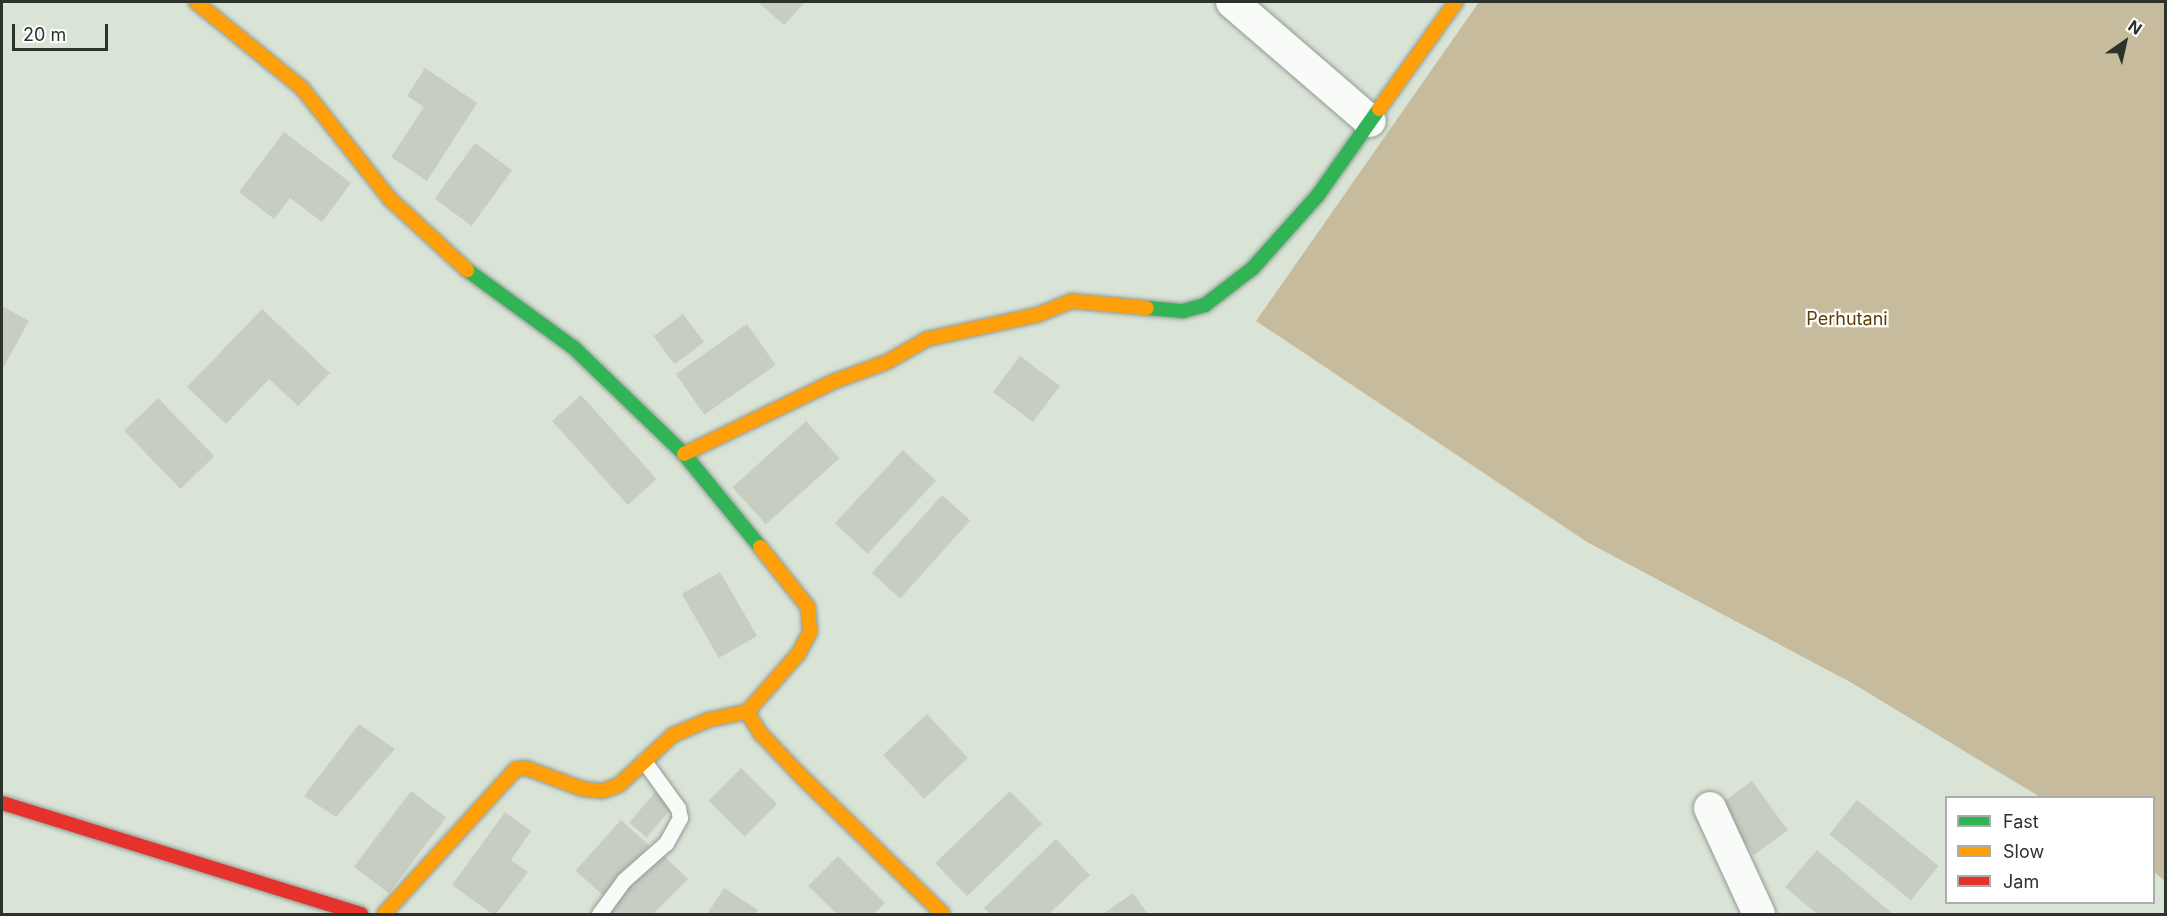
<!DOCTYPE html>
<style>
body{margin:0}
#map{position:relative;width:2167px;height:916px;overflow:hidden;background:#d9e4d7;font-family:Inter,sans-serif}
div>[style]{position:absolute}
[style*='--x']{left:calc(var(--x)*1px);top:calc(var(--y)*1px);width:calc(var(--w)*1px);rotate:calc(var(--a)*1deg)}
.forest>*{inset:0;background:#c7bb9e}
.building>*{inset:0;background:#c8cdc2;transform-origin:0 0}
.roads{filter:drop-shadow(0 0 2px #929a90) drop-shadow(0 0 2px #929a90)}
.lane>*{height:15px;margin:-7.5px;padding:0 7.5px;transform-origin:7.5px;border-radius:7.5px;background:#f9fbf9}
.street>*{height:32px;margin:-16px;padding:0 16px;transform-origin:16px;border-radius:16px;background:#f9fbf9}
.fast>*{height:14px;margin:-7px;padding:0 7px;transform-origin:7px;border-radius:7px;background:#30b455}
.slow>*{height:14px;margin:-7px;padding:0 7px;transform-origin:7px;border-radius:7px;background:#ff9f0a}
.jam>*{height:14px;margin:-7px;padding:0 7px;transform-origin:7px;border-radius:7px;background:#e5322d}
span{translate:-50% -50%;white-space:nowrap;text-align:center;line-height:1.15;-webkit-text-stroke:4.5px #fff;paint-order:stroke}
.park-label{font-size:18px;color:#5c3d06}
.frame{position:absolute;inset:0;border:3px solid #2b332a;pointer-events:none}
.legend{position:absolute;left:1945px;top:796px;width:210px;height:108px;box-sizing:border-box;background:#fff;border:2px solid #aaadaa;margin:0;padding:8px 10px;list-style:none;font-size:18px;color:#2b332a}
.legend li{display:flex;align-items:center;gap:12px;height:30px}
.legend b{width:30px;border:2px solid #aaadaa}
.north{position:absolute;left:2095px;top:12px;width:60px;height:60px;-webkit-text-stroke:4px #fff;paint-order:stroke;rotate:34deg;font-size:16px;font-weight:700;line-height:24px;text-align:center;color:#2b332a}
.north::after{content:'';display:block;margin:auto;width:21px;height:27px;background:#2b332a;clip-path:polygon(50% 0,100% 100%,50% 72%,0 100%)}
.scale{position:absolute;left:12px;top:24px;width:96px;height:27px;box-sizing:border-box;border:3px solid #2b332a;border-top:0;padding-left:8px;font-size:18px;line-height:21px;white-space:nowrap;color:#2b332a;-webkit-text-stroke:4px #fff;paint-order:stroke}
</style>
<div id="map">
<div class="forest">
<div style="clip-path:polygon(1479px 2px,2165px 2px,2165px 881px,2154px 872px,2154px 798px,2040px 797px,1852px 683px,1587px 542px,1256px 321px)"></div>
</div>
<div class="building">
<div style="clip-path:polygon(758px 2px,805px 2px,784px 25px)"></div>
<div style="clip-path:polygon(425px 68px,477px 103px,427px 181px,391px 157px,424px 107px,407px 96px)"></div>
<div style="clip-path:polygon(284px 132px,351px 183px,322px 222px,290px 198px,274px 219px,239px 192px)"></div>
<div style="left:475px;top:143px;width:46px;height:69px;rotate:36deg"></div>
<div style="clip-path:polygon(2px 306px,29px 321px,2px 370px)"></div>
<div style="clip-path:polygon(262px 309px,330px 373px,298px 406px,269px 379px,226px 424px,187px 387px)"></div>
<div style="left:683px;top:314px;width:35px;height:37px;rotate:53deg"></div>
<div style="left:747px;top:324px;width:50px;height:87px;rotate:55deg"></div>
<div style="left:1020px;top:356px;width:50px;height:45px;rotate:37deg"></div>
<div style="left:581px;top:395px;width:113px;height:39px;rotate:48deg"></div>
<div style="left:158px;top:398px;width:81px;height:47px;rotate:46deg"></div>
<div style="left:806px;top:421px;width:50px;height:99px;rotate:48deg"></div>
<div style="left:903px;top:450px;width:45px;height:100px;rotate:43deg"></div>
<div style="left:942px;top:495px;width:38px;height:105px;rotate:42deg"></div>
<div style="left:720px;top:572px;width:74px;height:44px;rotate:60deg"></div>
<div style="left:927px;top:714px;width:60px;height:60px;rotate:47deg"></div>
<div style="clip-path:polygon(359px 724px,395px 749px,336px 817px,304px 796px)"></div>
<div style="left:741px;top:768px;width:51px;height:46px;rotate:45deg"></div>
<div style="left:1752px;top:781px;width:61px;height:42px;rotate:54deg"></div>
<div style="left:411px;top:791px;width:44px;height:95px;rotate:37deg"></div>
<div style="left:1010px;top:791px;width:46px;height:104px;rotate:46deg"></div>
<div style="left:655px;top:792px;width:23px;height:40px;rotate:40deg"></div>
<div style="left:1857px;top:800px;width:105px;height:44px;rotate:39deg"></div>
<div style="clip-path:polygon(505px 812px,531px 831px,511px 860px,528px 872px,496px 914px,492px 914px,452px 885px)"></div>
<div style="left:621px;top:820px;width:38px;height:68px;rotate:42deg"></div>
<div style="clip-path:polygon(1056px 839px,1090px 875px,1049px 914px,990px 914px,984px 908px)"></div>
<div style="clip-path:polygon(1817px 850px,1893px 914px,1817px 914px,1785px 887px)"></div>
<div style="clip-path:polygon(662px 854px,688px 879px,653px 914px,601px 914px)"></div>
<div style="clip-path:polygon(838px 856px,885px 903px,873px 914px,837px 914px,808px 886px)"></div>
<div style="clip-path:polygon(724px 888px,758px 910px,755px 914px,707px 914px)"></div>
<div style="clip-path:polygon(1133px 893px,1148px 914px,1103px 914px)"></div>
</div>
<div class="roads">
<div class="lane">
<div style="--x:599;--y:914;--w:42;--a:-53.7"></div>
<div style="--x:624;--y:880;--w:56;--a:-41.4"></div>
<div style="--x:666;--y:843;--w:29;--a:-61"></div>
<div style="--x:680;--y:818;--w:10;--a:-101"></div>
<div style="--x:678;--y:808;--w:58;--a:-125.9"></div>
</div>
<div class="street">
<div style="--x:1232;--y:2;--w:182;--a:40.8"></div>
<div style="--x:1710;--y:808;--w:117;--a:65.2"></div>
</div>
<div class="fast">
<div style="--x:467;--y:270;--w:132;--a:36.1"></div>
<div style="--x:574;--y:348;--w:153;--a:43.9"></div>
<div style="--x:684;--y:454;--w:120;--a:50.7"></div>
<div style="--x:1147;--y:308;--w:36;--a:5"></div>
<div style="--x:1183;--y:311;--w:23;--a:-15"></div>
<div style="--x:1205;--y:305;--w:61;--a:-37.6"></div>
<div style="--x:1253;--y:268;--w:98;--a:-48.3"></div>
<div style="--x:1318;--y:195;--w:105;--a:-54.7"></div>
</div>
<div class="slow">
<div style="--x:196;--y:2;--w:136;--a:39.1"></div>
<div style="--x:302;--y:88;--w:142;--a:51.6"></div>
<div style="--x:390;--y:199;--w:105;--a:42.7"></div>
<div style="--x:1379;--y:109;--w:132;--a:-54.3"></div>
<div style="--x:684;--y:454;--w:168;--a:-25.8"></div>
<div style="--x:835;--y:381;--w:55;--a:-20.1"></div>
<div style="--x:887;--y:362;--w:46;--a:-29.9"></div>
<div style="--x:927;--y:339;--w:113;--a:-12.3"></div>
<div style="--x:1037;--y:315;--w:37;--a:-22"></div>
<div style="--x:1071;--y:301;--w:76;--a:5.3"></div>
<div style="--x:760;--y:547;--w:77;--a:51.3"></div>
<div style="--x:808;--y:607;--w:25;--a:85"></div>
<div style="--x:810;--y:632;--w:24;--a:118"></div>
<div style="--x:799;--y:653;--w:79;--a:131.4"></div>
<div style="--x:747;--y:712;--w:26;--a:58"></div>
<div style="--x:761;--y:734;--w:57;--a:46.4"></div>
<div style="--x:800;--y:775;--w:199;--a:44.2"></div>
<div style="--x:384;--y:914;--w:196;--a:-47.7"></div>
<div style="--x:516;--y:769;--w:10;--a:-6"></div>
<div style="--x:526;--y:768;--w:61;--a:20.2"></div>
<div style="--x:583;--y:789;--w:20;--a:6"></div>
<div style="--x:603;--y:791;--w:17;--a:-21"></div>
<div style="--x:619;--y:785;--w:74;--a:-42.8"></div>
<div style="--x:673;--y:735;--w:38;--a:-23"></div>
<div style="--x:708;--y:720;--w:40;--a:-12"></div>
</div>
<div class="jam">
<div style="--x:2;--y:803;--w:376;--a:17.2"></div>
</div>
</div>
<div class="park-label">
<span style="left:1847px;top:319px">Perhutani</span>
</div>
<div class="frame"></div>
<ul class="legend">
<li><b style="height:8px;background:#30b455"></b>Fast</li>
<li><b style="height:8px;background:#ff9f0a"></b>Slow</li>
<li><b style="height:8px;background:#e5322d"></b>Jam</li>
</ul>
<div class="north">N</div>
<div class="scale">20 m</div>
</div>
